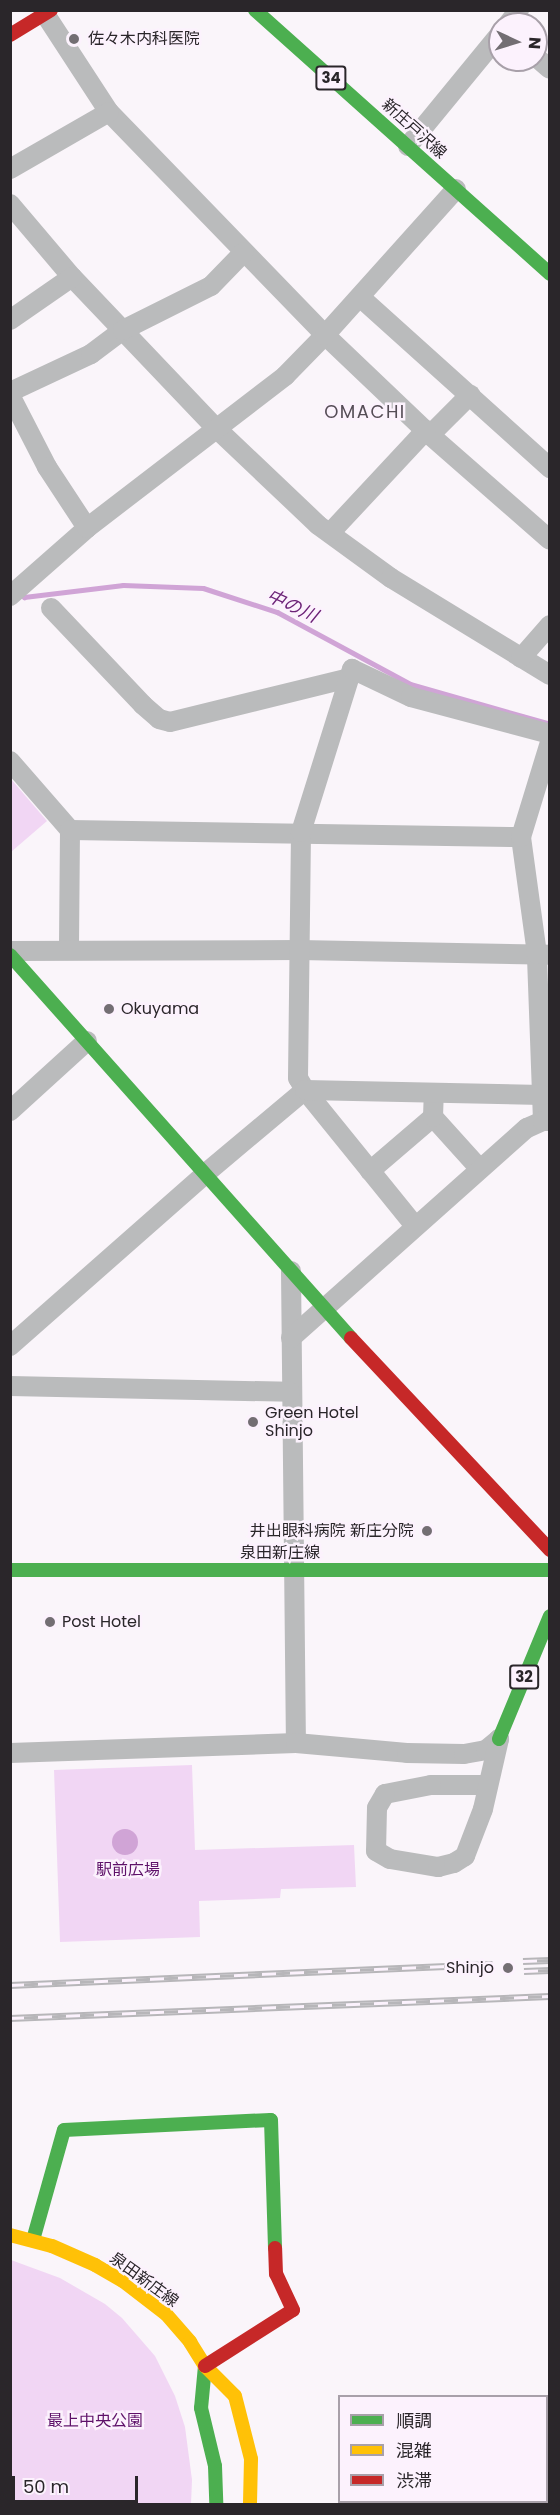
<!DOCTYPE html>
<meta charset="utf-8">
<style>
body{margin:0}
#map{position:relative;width:560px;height:2515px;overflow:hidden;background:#faf5fa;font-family:Poppins,"Noto Sans JP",sans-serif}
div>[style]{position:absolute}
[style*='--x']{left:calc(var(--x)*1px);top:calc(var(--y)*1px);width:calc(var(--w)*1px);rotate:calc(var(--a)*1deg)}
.green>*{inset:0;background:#f1d6f4}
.water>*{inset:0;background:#d0a4d6}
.round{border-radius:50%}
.stream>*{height:5px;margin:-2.5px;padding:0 2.5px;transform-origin:2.5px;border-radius:2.5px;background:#d0a4d6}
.street>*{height:20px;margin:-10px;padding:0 10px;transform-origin:10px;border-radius:10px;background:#babbbc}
.fast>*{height:14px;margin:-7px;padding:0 7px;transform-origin:7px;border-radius:7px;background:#4caf50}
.slow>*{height:14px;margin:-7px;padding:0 7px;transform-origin:7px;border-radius:7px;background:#ffc107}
.jam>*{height:14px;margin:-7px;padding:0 7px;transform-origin:7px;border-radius:7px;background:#c62828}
.rail>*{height:7px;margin-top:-3.5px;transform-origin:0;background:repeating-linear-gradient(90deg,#fcf2fd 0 14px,#b7b6b9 0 28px);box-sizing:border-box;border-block:2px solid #b7b6b9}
.dots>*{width:16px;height:16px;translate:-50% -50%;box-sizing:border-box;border:3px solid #fcf2fd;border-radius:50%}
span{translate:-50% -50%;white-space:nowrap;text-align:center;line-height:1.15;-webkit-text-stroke:5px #fcf2fd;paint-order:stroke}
.shield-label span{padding:2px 4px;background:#fcf2fd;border:2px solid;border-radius:4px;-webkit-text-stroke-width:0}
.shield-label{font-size:15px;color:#2a262a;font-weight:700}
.poi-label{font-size:16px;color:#2a262a}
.left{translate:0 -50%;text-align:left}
.right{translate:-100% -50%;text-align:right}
.street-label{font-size:16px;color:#2a262a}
.park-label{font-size:16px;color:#5e1169}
.neighbourhood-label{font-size:18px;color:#554d56;letter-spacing:1.5px}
.water-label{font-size:18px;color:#6c2277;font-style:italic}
.frame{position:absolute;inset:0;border:12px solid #2a262a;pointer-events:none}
.legend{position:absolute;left:338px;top:2395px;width:210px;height:108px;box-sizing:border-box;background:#fcf2fd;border:2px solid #a8a0a9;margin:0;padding:8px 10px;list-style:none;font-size:18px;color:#2a262a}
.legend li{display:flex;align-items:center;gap:12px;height:30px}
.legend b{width:30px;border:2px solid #a8a0a9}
.north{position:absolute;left:488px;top:12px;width:60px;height:60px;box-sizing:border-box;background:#fcf2fd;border:2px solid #a8a0a9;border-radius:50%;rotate:94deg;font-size:16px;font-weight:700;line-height:24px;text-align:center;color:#2a262a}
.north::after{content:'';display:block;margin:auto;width:21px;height:27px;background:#736e73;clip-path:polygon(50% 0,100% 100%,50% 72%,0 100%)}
.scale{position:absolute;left:12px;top:2476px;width:126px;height:27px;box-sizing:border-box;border:3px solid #2a262a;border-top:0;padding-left:8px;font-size:18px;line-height:21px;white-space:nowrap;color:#2a262a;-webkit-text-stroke:4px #fcf2fd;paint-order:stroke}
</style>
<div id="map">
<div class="green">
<div style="clip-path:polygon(10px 778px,47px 821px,11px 852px,10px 852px)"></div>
<div style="clip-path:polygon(192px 1765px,195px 1850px,354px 1845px,356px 1887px,281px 1889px,280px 1898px,199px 1901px,200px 1937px,60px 1942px,54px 1770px)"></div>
<div style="clip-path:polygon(11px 2260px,60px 2278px,105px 2304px,122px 2318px,155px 2356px,175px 2396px,185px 2427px,192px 2480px,191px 2504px,11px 2504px)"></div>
</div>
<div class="water">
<div class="round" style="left:112px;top:1829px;width:26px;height:26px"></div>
</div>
<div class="stream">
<div style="--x:20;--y:593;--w:6;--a:45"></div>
<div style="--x:24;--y:597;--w:100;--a:-6.9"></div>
<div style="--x:123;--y:585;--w:80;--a:2.1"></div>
<div style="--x:203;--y:588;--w:78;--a:18"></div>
<div style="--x:277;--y:612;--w:151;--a:28.4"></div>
<div style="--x:410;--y:684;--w:146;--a:15.9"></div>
</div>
<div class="street">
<div style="--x:45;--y:14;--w:117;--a:56.9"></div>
<div style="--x:109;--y:112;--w:310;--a:45.9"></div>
<div style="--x:325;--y:335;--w:145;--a:43.6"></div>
<div style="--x:430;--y:435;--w:159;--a:41.2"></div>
<div style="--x:508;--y:24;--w:18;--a:-52"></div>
<div style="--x:536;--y:57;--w:18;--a:41"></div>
<div style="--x:408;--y:146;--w:145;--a:-50.6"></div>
<div style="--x:10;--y:169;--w:114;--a:-29.9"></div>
<div style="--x:10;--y:204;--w:96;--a:49.7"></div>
<div style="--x:72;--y:277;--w:210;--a:46.4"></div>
<div style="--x:217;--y:429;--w:139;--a:43.5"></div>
<div style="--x:318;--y:525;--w:90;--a:36"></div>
<div style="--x:391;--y:578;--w:186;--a:31.4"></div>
<div style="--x:360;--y:297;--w:256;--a:42"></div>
<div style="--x:10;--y:320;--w:75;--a:-34.7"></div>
<div style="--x:10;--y:392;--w:89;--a:-25.1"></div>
<div style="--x:91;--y:354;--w:40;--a:-37"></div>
<div style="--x:123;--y:330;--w:98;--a:-26.6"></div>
<div style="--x:211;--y:286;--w:47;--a:-45.9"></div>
<div style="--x:10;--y:395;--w:81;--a:62.8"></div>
<div style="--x:47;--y:467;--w:73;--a:56.7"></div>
<div style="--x:430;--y:435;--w:57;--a:-45"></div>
<div style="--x:330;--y:533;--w:141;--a:-47"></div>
<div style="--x:10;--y:596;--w:103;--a:-41.4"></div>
<div style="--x:87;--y:528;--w:250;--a:-37.5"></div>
<div style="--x:285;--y:376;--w:57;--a:-45.7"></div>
<div style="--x:325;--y:335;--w:196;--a:-48.1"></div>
<div style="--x:51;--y:608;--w:134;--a:46.5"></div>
<div style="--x:143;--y:705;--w:21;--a:41"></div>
<div style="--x:159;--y:719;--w:11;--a:15"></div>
<div style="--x:170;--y:722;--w:184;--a:-13.8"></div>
<div style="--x:521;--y:658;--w:44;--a:-48.7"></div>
<div style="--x:10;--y:761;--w:91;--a:49"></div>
<div style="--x:70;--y:830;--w:120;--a:90.5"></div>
<div style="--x:70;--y:830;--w:451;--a:0.9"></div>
<div style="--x:10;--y:951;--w:289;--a:-0.2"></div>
<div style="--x:299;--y:950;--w:251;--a:1.1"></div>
<div style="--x:10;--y:1111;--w:104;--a:-42.3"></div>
<div style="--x:433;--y:1117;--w:70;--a:47.9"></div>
<div style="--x:543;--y:1121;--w:167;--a:-92.1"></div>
<div style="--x:537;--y:954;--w:118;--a:-97.8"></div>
<div style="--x:521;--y:837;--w:99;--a:-73"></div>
<div style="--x:370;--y:1171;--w:83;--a:-40.6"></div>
<div style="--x:433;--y:1117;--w:24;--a:-88"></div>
<div style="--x:415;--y:1226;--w:175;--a:-129"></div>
<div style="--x:305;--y:1090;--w:14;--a:-120"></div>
<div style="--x:298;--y:1078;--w:246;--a:-89.3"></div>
<div style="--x:301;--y:832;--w:171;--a:-72.6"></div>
<div style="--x:352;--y:669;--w:65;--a:25.4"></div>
<div style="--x:411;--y:697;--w:144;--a:14.9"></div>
<div style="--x:291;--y:1271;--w:472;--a:89.4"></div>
<div style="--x:291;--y:1338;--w:316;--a:-41.7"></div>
<div style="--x:527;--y:1128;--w:17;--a:-24"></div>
<div style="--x:543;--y:1121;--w:7;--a:0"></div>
<div style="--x:10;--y:1346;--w:261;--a:-41.4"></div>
<div style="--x:206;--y:1173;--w:129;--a:-40"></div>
<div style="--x:305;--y:1090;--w:237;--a:1.2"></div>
<div style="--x:10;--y:1386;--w:280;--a:1.2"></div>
<div style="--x:10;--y:1753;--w:286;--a:-2"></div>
<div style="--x:296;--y:1743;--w:111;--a:5.1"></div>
<div style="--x:407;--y:1753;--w:57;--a:1"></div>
<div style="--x:464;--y:1754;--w:22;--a:-10"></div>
<div style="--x:486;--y:1750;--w:17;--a:-40"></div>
<div style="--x:488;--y:1785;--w:57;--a:180"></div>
<div style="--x:431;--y:1785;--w:47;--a:168.9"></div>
<div style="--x:385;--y:1794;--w:16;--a:120"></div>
<div style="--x:377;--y:1808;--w:43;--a:91.3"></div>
<div style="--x:376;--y:1851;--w:16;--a:30"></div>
<div style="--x:390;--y:1859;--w:49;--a:9.5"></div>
<div style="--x:438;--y:1867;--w:16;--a:-14"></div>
<div style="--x:454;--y:1863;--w:13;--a:-32"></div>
<div style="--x:465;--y:1856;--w:50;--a:-69"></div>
<div style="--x:483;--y:1809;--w:72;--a:-77.1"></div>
</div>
<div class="fast">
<div style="--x:255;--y:10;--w:396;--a:41.8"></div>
<div style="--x:10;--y:955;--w:513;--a:48.32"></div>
<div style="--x:10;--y:1570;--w:540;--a:0"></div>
<div style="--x:499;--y:1739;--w:133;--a:-67.5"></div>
<div style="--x:33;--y:2240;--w:114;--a:-74.3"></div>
<div style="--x:64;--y:2130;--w:207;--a:-2.8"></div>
<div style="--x:271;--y:2120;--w:128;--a:88.2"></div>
<div style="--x:205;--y:2366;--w:42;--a:95.4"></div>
<div style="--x:201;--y:2408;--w:60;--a:76.4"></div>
<div style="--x:215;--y:2466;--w:38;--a:88"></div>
</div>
<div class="slow">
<div style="--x:10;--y:2235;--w:43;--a:14.7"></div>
<div style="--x:52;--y:2246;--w:47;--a:23.8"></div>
<div style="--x:95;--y:2265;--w:32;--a:30"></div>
<div style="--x:123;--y:2281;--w:54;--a:37.5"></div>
<div style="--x:166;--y:2314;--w:37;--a:49"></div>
<div style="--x:190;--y:2342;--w:28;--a:58"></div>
<div style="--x:205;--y:2366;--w:42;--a:45"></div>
<div style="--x:235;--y:2396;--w:65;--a:75.7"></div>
<div style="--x:251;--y:2459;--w:45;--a:91.3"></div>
</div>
<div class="jam">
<div style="--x:10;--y:35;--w:48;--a:-31.4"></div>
<div style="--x:351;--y:1338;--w:291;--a:46.8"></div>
<div style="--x:205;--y:2366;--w:104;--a:-32.5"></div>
<div style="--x:293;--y:2310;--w:40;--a:-115"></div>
<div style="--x:276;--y:2274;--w:26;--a:-92"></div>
</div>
<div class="rail">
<div style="--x:523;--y:1961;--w:27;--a:-2"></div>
<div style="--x:524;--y:1971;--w:26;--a:-2"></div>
<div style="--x:10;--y:1985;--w:483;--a:-2.5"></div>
<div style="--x:10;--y:2018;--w:540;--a:-2.33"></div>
</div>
<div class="dots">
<div style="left:74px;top:39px;background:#736e73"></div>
<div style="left:109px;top:1009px;background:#736e73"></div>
<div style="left:253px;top:1422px;background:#736e73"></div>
<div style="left:427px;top:1531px;background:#736e73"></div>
<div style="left:50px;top:1622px;background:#736e73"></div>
<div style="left:508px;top:1968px;background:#736e73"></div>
</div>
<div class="shield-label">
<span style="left:331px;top:78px">34</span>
<span style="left:524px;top:1677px">32</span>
</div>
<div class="poi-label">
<span class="left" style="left:88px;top:39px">佐々木内科医院</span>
<span class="left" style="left:121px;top:1009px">Okuyama</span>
<span class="left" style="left:265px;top:1422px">Green Hotel<br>Shinjo</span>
<span class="right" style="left:414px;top:1531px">井出眼科病院 新庄分院</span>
<span class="left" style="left:62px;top:1622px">Post Hotel</span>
<span class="right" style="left:494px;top:1968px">Shinjo</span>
</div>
<div class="street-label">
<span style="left:414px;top:129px;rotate:42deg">新庄戸沢線</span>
<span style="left:280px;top:1553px">泉田新庄線</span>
<span style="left:144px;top:2280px;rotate:36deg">泉田新庄線</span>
</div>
<div class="park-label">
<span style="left:128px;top:1870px">駅前広場</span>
<span style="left:95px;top:2421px">最上中央公園</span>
</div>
<div class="neighbourhood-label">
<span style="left:365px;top:412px">OMACHI</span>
</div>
<div class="water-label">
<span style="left:292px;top:606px;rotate:25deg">中の川</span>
</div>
<div class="frame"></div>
<ul class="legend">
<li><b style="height:8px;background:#4caf50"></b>順調</li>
<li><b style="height:8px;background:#ffc107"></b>混雑</li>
<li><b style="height:8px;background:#c62828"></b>渋滞</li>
</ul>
<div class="north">N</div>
<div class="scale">50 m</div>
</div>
